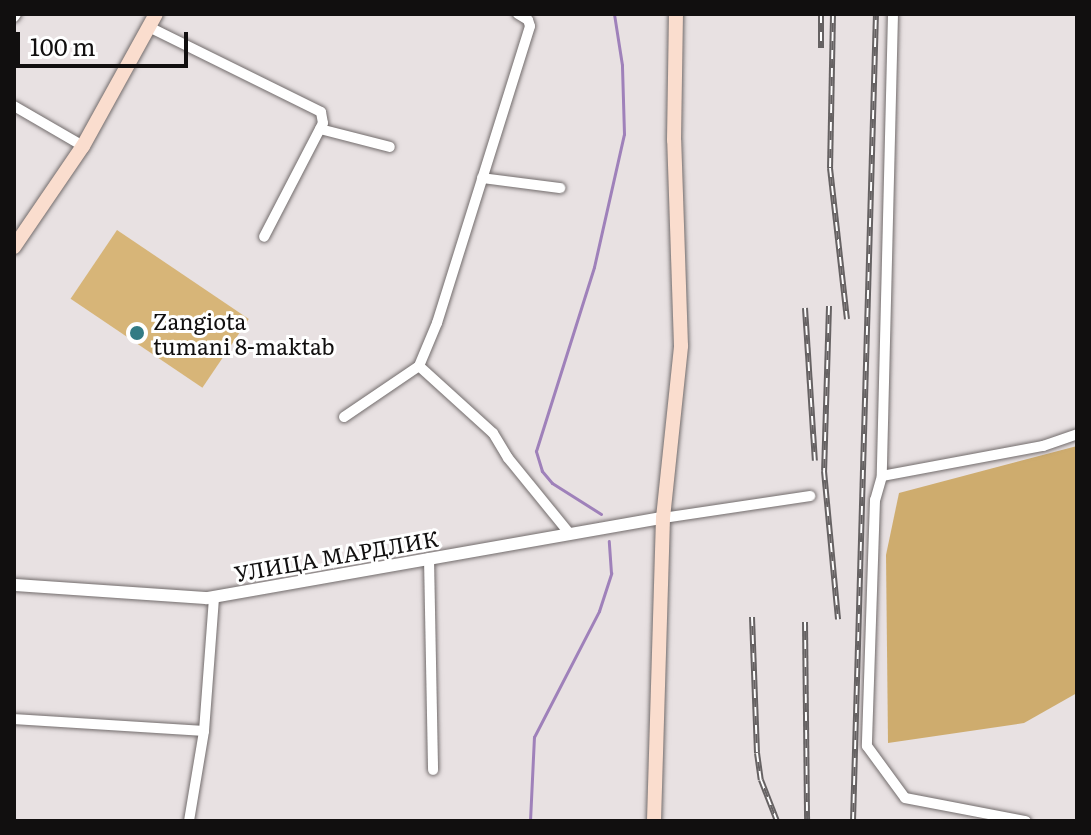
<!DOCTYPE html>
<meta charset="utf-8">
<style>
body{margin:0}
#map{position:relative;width:1091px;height:835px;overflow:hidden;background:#e8e1e2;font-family:Literata,serif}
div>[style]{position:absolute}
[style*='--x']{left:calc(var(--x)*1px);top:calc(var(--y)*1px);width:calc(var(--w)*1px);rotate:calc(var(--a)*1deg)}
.green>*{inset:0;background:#d7b578;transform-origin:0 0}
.forest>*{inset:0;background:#ceac6e}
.stream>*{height:3px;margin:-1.5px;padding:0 1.5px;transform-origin:1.5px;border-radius:1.5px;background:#9f81ba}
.roads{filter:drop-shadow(0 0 2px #726c6c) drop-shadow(0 0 2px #726c6c)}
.minor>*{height:10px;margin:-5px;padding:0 5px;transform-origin:5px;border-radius:5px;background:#fff}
.tertiary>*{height:12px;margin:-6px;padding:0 6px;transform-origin:6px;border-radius:6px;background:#fff}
.secondary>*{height:14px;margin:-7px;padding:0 7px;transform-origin:7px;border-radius:7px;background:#faddce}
.rail>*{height:6px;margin-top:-3px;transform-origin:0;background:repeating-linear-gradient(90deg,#fff 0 9px,#666263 0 18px);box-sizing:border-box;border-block:2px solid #666263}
.dots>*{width:22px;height:22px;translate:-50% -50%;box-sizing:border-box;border:4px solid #fff;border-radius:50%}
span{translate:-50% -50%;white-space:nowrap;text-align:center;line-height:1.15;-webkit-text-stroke:6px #fff;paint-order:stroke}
.poi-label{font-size:22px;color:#110f0f}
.left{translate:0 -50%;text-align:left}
.street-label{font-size:22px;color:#110f0f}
.frame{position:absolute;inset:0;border:16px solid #110f0f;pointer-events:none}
.scale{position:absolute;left:16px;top:32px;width:172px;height:36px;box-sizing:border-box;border:4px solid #110f0f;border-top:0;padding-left:10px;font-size:24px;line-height:28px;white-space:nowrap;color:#110f0f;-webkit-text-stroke:6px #fff;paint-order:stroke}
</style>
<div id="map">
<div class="green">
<div style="left:117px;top:230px;width:159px;height:83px;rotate:34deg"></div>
</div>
<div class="forest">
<div style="clip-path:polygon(1077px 446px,1077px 693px,1024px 723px,888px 743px,886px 555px,899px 493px)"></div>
</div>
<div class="stream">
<div style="--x:601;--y:514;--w:58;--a:-147.7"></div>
<div style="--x:552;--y:483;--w:16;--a:-130"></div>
<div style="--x:542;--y:471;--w:21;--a:-107"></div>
<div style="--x:536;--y:451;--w:193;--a:-72.5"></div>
<div style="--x:594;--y:267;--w:136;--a:-77.3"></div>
<div style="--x:624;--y:134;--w:69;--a:-91.7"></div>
<div style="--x:622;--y:65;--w:52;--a:-98.9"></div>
<div style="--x:530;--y:821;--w:84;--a:-87.3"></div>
<div style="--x:534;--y:737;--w:142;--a:-62.7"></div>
<div style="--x:599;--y:611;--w:40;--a:-72"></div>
<div style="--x:611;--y:573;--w:32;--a:-94"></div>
</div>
<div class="roads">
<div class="minor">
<div style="--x:893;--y:14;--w:462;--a:91.4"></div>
<div style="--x:882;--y:476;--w:25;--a:106"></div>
<div style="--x:875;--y:500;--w:246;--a:91.9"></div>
<div style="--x:867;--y:746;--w:64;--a:53.8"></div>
<div style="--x:905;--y:798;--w:123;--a:10.8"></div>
<div style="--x:14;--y:17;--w:4;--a:-56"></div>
<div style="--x:149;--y:27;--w:192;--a:26.3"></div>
<div style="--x:321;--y:112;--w:11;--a:80"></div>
<div style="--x:323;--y:123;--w:128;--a:117.4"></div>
<div style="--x:14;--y:106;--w:80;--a:30.1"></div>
<div style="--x:320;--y:129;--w:72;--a:14.4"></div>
<div style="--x:482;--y:178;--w:79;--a:7.3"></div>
<div style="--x:419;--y:366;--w:100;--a:42.2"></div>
<div style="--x:493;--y:433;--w:29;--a:59"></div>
<div style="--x:508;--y:458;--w:98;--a:50.8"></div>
<div style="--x:344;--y:417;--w:91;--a:-34.2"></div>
<div style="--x:419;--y:366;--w:47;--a:-67.3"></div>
<div style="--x:437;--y:323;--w:311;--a:-72.6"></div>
<div style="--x:530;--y:26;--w:6;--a:-108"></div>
<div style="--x:528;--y:20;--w:12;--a:-149"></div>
<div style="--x:882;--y:476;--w:164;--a:-10.6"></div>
<div style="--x:1043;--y:446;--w:36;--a:-19"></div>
<div style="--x:663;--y:518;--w:149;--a:-8.5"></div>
<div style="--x:429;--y:558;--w:212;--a:88.9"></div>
<div style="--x:14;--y:719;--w:190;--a:3.6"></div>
<div style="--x:189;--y:821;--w:91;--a:-80.5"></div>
<div style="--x:204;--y:731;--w:134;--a:-85.7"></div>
</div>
<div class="tertiary">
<div style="--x:14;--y:585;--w:193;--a:3.9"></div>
<div style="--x:207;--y:598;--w:463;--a:-10"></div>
</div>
<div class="secondary">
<div style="--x:14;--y:247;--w:122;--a:-55.7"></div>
<div style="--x:83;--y:146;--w:151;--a:-61.1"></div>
<div style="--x:654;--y:821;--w:303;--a:-88.3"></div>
<div style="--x:663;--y:518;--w:173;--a:-84"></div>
<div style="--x:681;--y:346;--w:206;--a:-91.9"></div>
<div style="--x:674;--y:140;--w:126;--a:-89.1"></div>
</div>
</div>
<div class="rail">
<div style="--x:821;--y:14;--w:34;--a:90"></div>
<div style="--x:833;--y:14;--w:154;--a:91.1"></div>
<div style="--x:830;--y:168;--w:152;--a:83.6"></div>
<div style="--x:829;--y:306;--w:165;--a:91.7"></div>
<div style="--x:824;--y:471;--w:149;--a:84.6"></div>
<div style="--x:805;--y:308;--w:153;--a:86.3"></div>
<div style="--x:752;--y:617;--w:136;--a:87.9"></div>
<div style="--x:757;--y:753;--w:27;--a:82"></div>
<div style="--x:761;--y:780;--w:44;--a:68.7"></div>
<div style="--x:805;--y:622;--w:199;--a:89.4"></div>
<div style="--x:853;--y:821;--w:807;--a:-88.37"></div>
</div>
<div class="dots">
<div style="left:137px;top:333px;background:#337b84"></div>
</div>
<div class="poi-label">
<span class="left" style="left:153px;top:333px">Zangiota<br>tumani 8-maktab</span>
</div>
<div class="street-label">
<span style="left:336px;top:555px;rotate:-10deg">УЛИЦА МАРДЛИК</span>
</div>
<div class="frame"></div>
<div class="scale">100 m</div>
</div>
